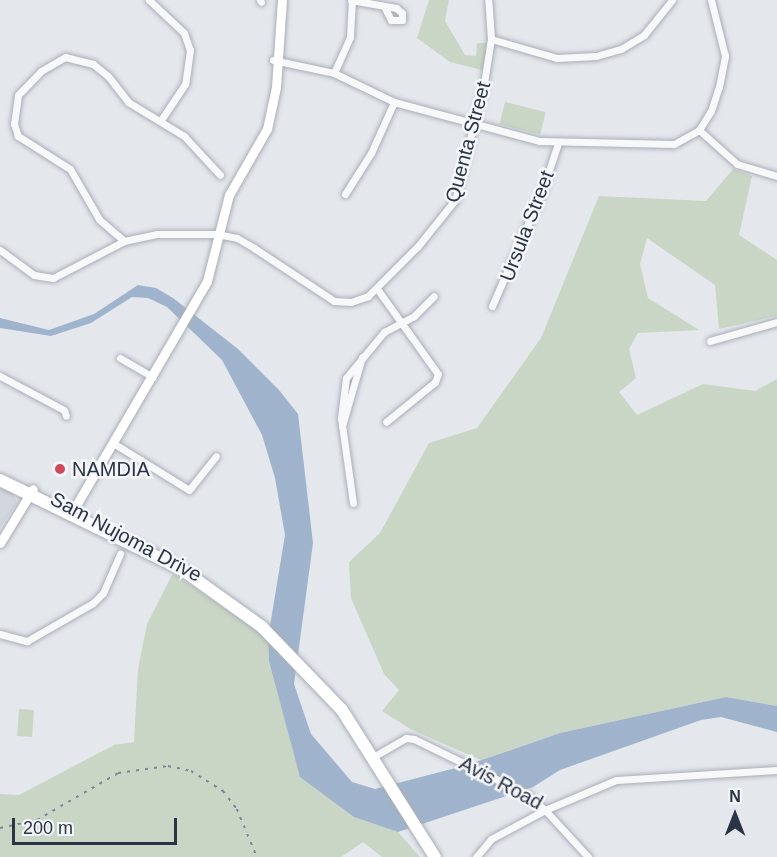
<!DOCTYPE html>
<style>
body{margin:0}
#map{position:relative;width:777px;height:857px;overflow:hidden;background:#e4e7ec;font-family:Helvetica,sans-serif}
div>[style]{position:absolute}
[style*='--x']{left:calc(var(--x)*1px);top:calc(var(--y)*1px);width:calc(var(--w)*1px);rotate:calc(var(--a)*1deg)}
.built>*{inset:0;background:#d2d6de}
.green>*{inset:0;background:#c9d6c5;transform-origin:0 0}
.water>*{inset:0;background:#9fb4cc}
.roads{filter:drop-shadow(0 0 2px #a9aeb7) drop-shadow(0 0 2px #a9aeb7)}
.street>*{height:7px;margin:-3.5px;padding:0 3.5px;transform-origin:3.5px;border-radius:3.5px;background:#f7f8fa}
.secondary>*{height:9px;margin:-4.5px;padding:0 4.5px;transform-origin:4.5px;border-radius:4.5px;background:#fff}
.highway>*{height:12px;margin:-6px;padding:0 6px;transform-origin:6px;border-radius:6px;background:#fff}
.rail>*{height:1.5px;margin-top:-0.75px;transform-origin:0;background:repeating-linear-gradient(90deg,#7d8696 0 3px,transparent 0 9px)}
.dots>*{width:16px;height:16px;translate:-50% -50%;box-sizing:border-box;border:3px solid #f4f6f9;border-radius:50%}
span{translate:-50% -50%;white-space:nowrap;text-align:center;line-height:1.15;-webkit-text-stroke:5px #f4f6f9;paint-order:stroke}
.street-label{font-size:20px;color:#2b3445}
.poi-label{font-size:20px;color:#2b3445}
.left{translate:0 -50%;text-align:left}
.north{position:absolute;left:705px;top:785px;width:60px;height:60px;-webkit-text-stroke:4px #f4f6f9;paint-order:stroke;rotate:0deg;font-size:16px;font-weight:700;line-height:24px;text-align:center;color:#2b3445}
.north::after{content:'';display:block;margin:auto;width:21px;height:27px;background:#2b3445;clip-path:polygon(50% 0,100% 100%,50% 72%,0 100%)}
.scale{position:absolute;left:12px;top:818px;width:165px;height:27px;box-sizing:border-box;border:3px solid #2b3445;border-top:0;padding-left:8px;font-size:18px;line-height:21px;white-space:nowrap;color:#2b3445;-webkit-text-stroke:4px #f4f6f9;paint-order:stroke}
</style>
<div id="map">
<div class="built">
<div style="clip-path:polygon(0 487px,13px 493px,17px 503px,0 528px)"></div>
</div>
<div class="green">
<div style="clip-path:polygon(429px 0,449px 0,445px 21px,465px 55px,476px 56px,477px 43px,487px 43px,486px 71px,450px 62px,417px 38px)"></div>
<div style="left:505px;top:102px;width:42px;height:23px;rotate:14deg"></div>
<div style="clip-path:polygon(733px 169px,752px 176px,739px 235px,777px 260px,777px 316px,719px 329px,715px 285px,647px 238px,640px 264px,648px 298px,699px 330px,638px 333px,629px 349px,636px 378px,619px 392px,637px 415px,703px 384px,755px 391px,777px 379px,777px 706px,726px 697px,560px 733px,481px 760px,412px 730px,382px 711px,399px 690px,384px 674px,351px 598px,349px 562px,380px 533px,429px 443px,477px 428px,541px 338px,599px 196px,706px 201px)"></div>
<div style="clip-path:polygon(173px 573px,268px 638px,269px 661px,354px 817px,398px 832px,420px 857px,382px 857px,363px 842px,341px 857px,0 857px,0 794px,19px 795px,114px 745px,134px 742px,138px 669px,147px 624px)"></div>
<div style="left:19px;top:709px;width:15px;height:27px;rotate:4deg"></div>
</div>
<div class="water">
<div style="clip-path:polygon(138px 285px,156px 288px,173px 298px,238px 349px,279px 390px,298px 414px,313px 543px,294px 684px,311px 734px,352px 782px,375px 789px,467px 765px,560px 733px,726px 697px,777px 706px,777px 732px,721px 717px,701px 720px,560px 770px,533px 787px,398px 832px,354px 817px,300px 777px,269px 661px,268px 638px,285px 535px,275px 478px,262px 435px,222px 360px,167px 307px,148px 298px,132px 297px,91px 323px,51px 336px,0 328px,0 318px,49px 330px,94px 314px)"></div>
</div>
<div class="roads">
<div class="street">
<div style="--x:149;--y:0;--w:48;--a:43.3"></div>
<div style="--x:184;--y:33;--w:18;--a:71"></div>
<div style="--x:190;--y:50;--w:34;--a:98"></div>
<div style="--x:185;--y:84;--w:43;--a:123.7"></div>
<div style="--x:260;--y:0;--w:2;--a:63"></div>
<div style="--x:351;--y:0;--w:46;--a:10.1"></div>
<div style="--x:396;--y:8;--w:8;--a:40"></div>
<div style="--x:402;--y:13;--w:7;--a:90"></div>
<div style="--x:402;--y:20;--w:11;--a:180"></div>
<div style="--x:391;--y:20;--w:13;--a:-117"></div>
<div style="--x:491;--y:39;--w:69;--a:16.1"></div>
<div style="--x:557;--y:58;--w:39;--a:-3"></div>
<div style="--x:596;--y:56;--w:26;--a:-16"></div>
<div style="--x:621;--y:49;--w:27;--a:-31"></div>
<div style="--x:644;--y:35;--w:45;--a:-51.3"></div>
<div style="--x:273;--y:60;--w:62;--a:12"></div>
<div style="--x:334;--y:73;--w:67;--a:25.8"></div>
<div style="--x:394;--y:102;--w:151;--a:15"></div>
<div style="--x:540;--y:141;--w:134;--a:1.3"></div>
<div style="--x:674;--y:144;--w:29;--a:-29"></div>
<div style="--x:699;--y:130;--w:22;--a:-58"></div>
<div style="--x:711;--y:111;--w:25;--a:-72"></div>
<div style="--x:719;--y:87;--w:32;--a:-79"></div>
<div style="--x:725;--y:56;--w:58;--a:-104"></div>
<div style="--x:334;--y:73;--w:39;--a:-66"></div>
<div style="--x:350;--y:37;--w:37;--a:-87"></div>
<div style="--x:699;--y:130;--w:51;--a:41.8"></div>
<div style="--x:737;--y:164;--w:42;--a:16.7"></div>
<div style="--x:345;--y:194;--w:49;--a:-57.6"></div>
<div style="--x:371;--y:153;--w:56;--a:-65.7"></div>
<div style="--x:124;--y:241;--w:33;--a:-139"></div>
<div style="--x:99;--y:219;--w:58;--a:-120.1"></div>
<div style="--x:70;--y:169;--w:62;--a:-147.6"></div>
<div style="--x:18;--y:136;--w:13;--a:-108"></div>
<div style="--x:14;--y:124;--w:29;--a:-82"></div>
<div style="--x:18;--y:95;--w:33;--a:-46"></div>
<div style="--x:41;--y:71;--w:28;--a:-30"></div>
<div style="--x:65;--y:57;--w:29;--a:14"></div>
<div style="--x:93;--y:64;--w:19;--a:39"></div>
<div style="--x:108;--y:76;--w:33;--a:52"></div>
<div style="--x:128;--y:102;--w:66;--a:31.3"></div>
<div style="--x:184;--y:136;--w:53;--a:47.3"></div>
<div style="--x:0;--y:250;--w:42;--a:36.3"></div>
<div style="--x:34;--y:275;--w:19;--a:9"></div>
<div style="--x:53;--y:278;--w:80;--a:-27.5"></div>
<div style="--x:124;--y:241;--w:34;--a:-12"></div>
<div style="--x:157;--y:234;--w:60;--a:0"></div>
<div style="--x:217;--y:234;--w:20;--a:11"></div>
<div style="--x:237;--y:238;--w:20;--a:30"></div>
<div style="--x:254;--y:248;--w:96;--a:33.5"></div>
<div style="--x:334;--y:301;--w:17;--a:3"></div>
<div style="--x:351;--y:302;--w:18;--a:-19"></div>
<div style="--x:368;--y:296;--w:71;--a:-45"></div>
<div style="--x:418;--y:246;--w:59;--a:-51.2"></div>
<div style="--x:455;--y:200;--w:121;--a:-76.1"></div>
<div style="--x:484;--y:83;--w:45;--a:-81"></div>
<div style="--x:491;--y:39;--w:39;--a:-94"></div>
<div style="--x:378;--y:290;--w:103;--a:54.5"></div>
<div style="--x:438;--y:374;--w:9;--a:111"></div>
<div style="--x:435;--y:382;--w:63;--a:140.8"></div>
<div style="--x:492;--y:306;--w:128;--a:-66.4"></div>
<div style="--x:543;--y:189;--w:48;--a:-71.9"></div>
<div style="--x:710;--y:341;--w:70;--a:-15.8"></div>
<div style="--x:120;--y:358;--w:38;--a:30"></div>
<div style="--x:0;--y:376;--w:72;--a:28"></div>
<div style="--x:64;--y:410;--w:6;--a:72"></div>
<div style="--x:342;--y:426;--w:72;--a:-73.8"></div>
<div style="--x:113;--y:443;--w:89;--a:31.7"></div>
<div style="--x:189;--y:490;--w:43;--a:-51.5"></div>
<div style="--x:353;--y:503;--w:86;--a:-98"></div>
<div style="--x:341;--y:418;--w:40;--a:-82.9"></div>
<div style="--x:346;--y:378;--w:60;--a:-50.4"></div>
<div style="--x:384;--y:332;--w:34;--a:-28"></div>
<div style="--x:414;--y:316;--w:28;--a:-45"></div>
<div style="--x:0;--y:634;--w:28;--a:15"></div>
<div style="--x:27;--y:641;--w:76;--a:-29.9"></div>
<div style="--x:93;--y:603;--w:14;--a:-45"></div>
<div style="--x:103;--y:593;--w:43;--a:-66.4"></div>
<div style="--x:373;--y:757;--w:38;--a:-30"></div>
<div style="--x:406;--y:738;--w:8;--a:7"></div>
<div style="--x:414;--y:739;--w:126;--a:26"></div>
<div style="--x:527;--y:794;--w:24;--a:42"></div>
<div style="--x:545;--y:810;--w:77;--a:-22.9"></div>
<div style="--x:616;--y:780;--w:161;--a:-3.6"></div>
<div style="--x:476;--y:857;--w:23;--a:-50"></div>
<div style="--x:491;--y:839;--w:61;--a:-28.2"></div>
<div style="--x:545;--y:810;--w:64;--a:47.5"></div>
</div>
<div class="secondary">
<div style="--x:71;--y:514;--w:270;--a:-59.7"></div>
<div style="--x:207;--y:281;--w:89;--a:-75.7"></div>
<div style="--x:229;--y:195;--w:76;--a:-60.1"></div>
<div style="--x:267;--y:129;--w:43;--a:-77.9"></div>
<div style="--x:276;--y:87;--w:87;--a:-86.1"></div>
<div style="--x:0;--y:543;--w:63;--a:-58.6"></div>
</div>
<div class="highway">
<div style="--x:0;--y:480;--w:200;--a:26.1"></div>
<div style="--x:180;--y:568;--w:101;--a:35.7"></div>
<div style="--x:262;--y:627;--w:115;--a:46.1"></div>
<div style="--x:342;--y:710;--w:174;--a:57.7"></div>
</div>
</div>
<div class="rail">
<div style="--x:0;--y:828;--w:38;--a:-12"></div>
<div style="--x:37;--y:820;--w:94;--a:-30.1"></div>
<div style="--x:118;--y:773;--w:50;--a:-8"></div>
<div style="--x:168;--y:766;--w:24;--a:12"></div>
<div style="--x:191;--y:771;--w:38;--a:32"></div>
<div style="--x:223;--y:791;--w:23;--a:52"></div>
<div style="--x:237;--y:809;--w:52;--a:67.4"></div>
</div>
<div class="dots">
<div style="left:60px;top:469px;background:#d1495b"></div>
</div>
<div class="street-label">
<span style="left:468px;top:142px;rotate:-75deg">Quenta Street</span>
<span style="left:527px;top:226px;rotate:-69deg">Ursula Street</span>
<span style="left:126px;top:537px;rotate:28deg">Sam Nujoma Drive</span>
<span style="left:501px;top:783px;rotate:28deg">Avis Road</span>
</div>
<div class="poi-label">
<span class="left" style="left:72px;top:469px">NAMDIA</span>
</div>
<div class="north">N</div>
<div class="scale">200 m</div>
</div>
